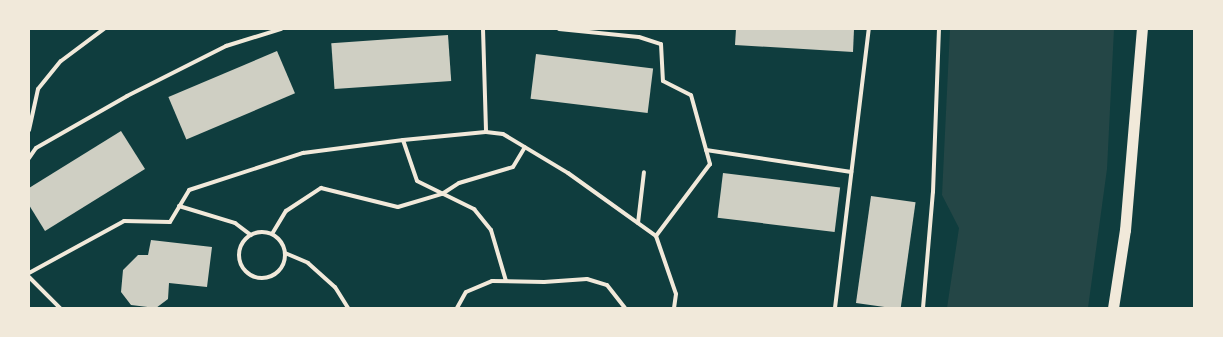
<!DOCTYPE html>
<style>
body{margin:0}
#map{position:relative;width:1223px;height:337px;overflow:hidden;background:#0f3d3e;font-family:"Source Sans 3",sans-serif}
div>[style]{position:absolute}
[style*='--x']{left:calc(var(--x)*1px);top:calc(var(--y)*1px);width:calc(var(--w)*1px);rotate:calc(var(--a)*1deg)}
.green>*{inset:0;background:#244646}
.building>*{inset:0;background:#cfcfc3;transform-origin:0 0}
.minor>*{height:4px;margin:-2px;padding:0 2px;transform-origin:2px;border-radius:2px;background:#f1e9da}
.minor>.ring{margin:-2px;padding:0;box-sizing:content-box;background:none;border:4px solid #f1e9da;border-radius:50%}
.trunk>*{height:11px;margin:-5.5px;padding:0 5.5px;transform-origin:5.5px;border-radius:5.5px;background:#f1e9da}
span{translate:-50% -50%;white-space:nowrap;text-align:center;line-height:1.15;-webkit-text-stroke:3px #f1e9da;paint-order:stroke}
.frame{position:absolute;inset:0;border:30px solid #f1e9da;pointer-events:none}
</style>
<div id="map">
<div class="green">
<div style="clip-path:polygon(950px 29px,1114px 29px,1107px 169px,1088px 308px,947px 308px,959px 228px,942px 195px)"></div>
</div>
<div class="building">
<div style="clip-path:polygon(736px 29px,854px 29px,853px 52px,735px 45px)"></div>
<div style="left:448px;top:35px;width:46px;height:117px;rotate:86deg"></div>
<div style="left:277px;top:51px;width:46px;height:118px;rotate:67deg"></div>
<div style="left:536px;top:54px;width:118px;height:45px;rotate:7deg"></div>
<div style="clip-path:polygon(121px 131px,145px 169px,45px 231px,29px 205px,29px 188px)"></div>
<div style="left:723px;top:173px;width:118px;height:45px;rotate:7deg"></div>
<div style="left:871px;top:196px;width:45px;height:108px;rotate:8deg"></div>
<div style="clip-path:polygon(151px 240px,212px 247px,207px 287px,169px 283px,168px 299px,156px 308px,131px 305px,121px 292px,123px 270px,138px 255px,148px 255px)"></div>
</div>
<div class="minor">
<div style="--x:483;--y:29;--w:103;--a:88.3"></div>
<div style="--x:559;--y:29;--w:80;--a:5.7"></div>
<div style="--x:639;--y:37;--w:23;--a:18"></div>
<div style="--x:661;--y:44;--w:37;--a:87"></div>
<div style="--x:663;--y:81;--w:31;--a:27"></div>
<div style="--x:691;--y:95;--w:72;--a:74.6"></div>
<div style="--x:710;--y:164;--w:90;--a:126.9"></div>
<div style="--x:656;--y:236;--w:61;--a:71"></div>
<div style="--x:676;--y:294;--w:14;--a:98"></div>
<div style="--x:29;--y:130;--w:42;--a:-77.6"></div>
<div style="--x:38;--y:89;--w:36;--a:-51"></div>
<div style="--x:61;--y:61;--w:54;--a:-36.7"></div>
<div style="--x:403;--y:140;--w:43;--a:71.1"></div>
<div style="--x:417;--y:181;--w:64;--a:26.2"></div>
<div style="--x:474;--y:209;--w:27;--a:51"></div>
<div style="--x:491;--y:230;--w:53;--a:73.6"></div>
<div style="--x:706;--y:150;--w:147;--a:8.6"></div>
<div style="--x:29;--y:158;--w:12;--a:-55"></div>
<div style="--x:36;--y:148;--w:105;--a:-29.7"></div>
<div style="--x:127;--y:96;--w:111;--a:-26.8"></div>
<div style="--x:226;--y:46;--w:58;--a:-17.2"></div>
<div style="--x:179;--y:206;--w:59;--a:16.9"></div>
<div style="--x:235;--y:223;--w:20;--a:37"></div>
<div style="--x:638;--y:223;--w:51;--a:-83.3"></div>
<div class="ring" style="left:239px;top:232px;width:42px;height:42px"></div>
<div style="--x:272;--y:234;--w:27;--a:-59"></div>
<div style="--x:286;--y:211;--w:42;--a:-33.3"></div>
<div style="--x:321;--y:188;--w:79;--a:13.9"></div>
<div style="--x:398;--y:207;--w:46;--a:-16.5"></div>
<div style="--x:442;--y:194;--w:20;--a:-33"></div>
<div style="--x:459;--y:183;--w:56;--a:-16.5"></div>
<div style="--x:513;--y:167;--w:23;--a:-59"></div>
<div style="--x:285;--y:253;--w:25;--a:23"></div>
<div style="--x:308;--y:263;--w:36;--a:42"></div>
<div style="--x:335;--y:287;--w:25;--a:58"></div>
<div style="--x:29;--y:273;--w:108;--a:-28.7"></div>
<div style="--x:124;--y:221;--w:46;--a:1.2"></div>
<div style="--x:170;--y:222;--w:37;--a:-59"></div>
<div style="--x:189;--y:190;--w:120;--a:-18"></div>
<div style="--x:303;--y:153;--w:101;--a:-7.4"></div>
<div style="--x:403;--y:140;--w:83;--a:-5.5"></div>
<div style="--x:486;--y:132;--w:17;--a:7"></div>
<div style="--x:503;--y:134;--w:76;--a:31"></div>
<div style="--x:568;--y:173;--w:108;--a:35.6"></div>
<div style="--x:29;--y:277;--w:44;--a:45"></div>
<div style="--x:457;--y:308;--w:18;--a:-61"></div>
<div style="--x:466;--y:292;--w:28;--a:-23"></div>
<div style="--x:492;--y:281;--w:52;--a:1.1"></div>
<div style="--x:544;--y:282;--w:43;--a:-4"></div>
<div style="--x:587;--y:279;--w:21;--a:17"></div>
<div style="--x:607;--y:285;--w:29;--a:52"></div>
<div style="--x:835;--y:308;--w:281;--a:-83.1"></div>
<div style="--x:923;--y:308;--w:116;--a:-85.1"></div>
<div style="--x:933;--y:192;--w:163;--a:-87.9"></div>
</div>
<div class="trunk">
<div style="--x:1113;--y:308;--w:79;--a:-81.3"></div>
<div style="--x:1125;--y:230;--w:202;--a:-85.2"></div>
</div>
<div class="frame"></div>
</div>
